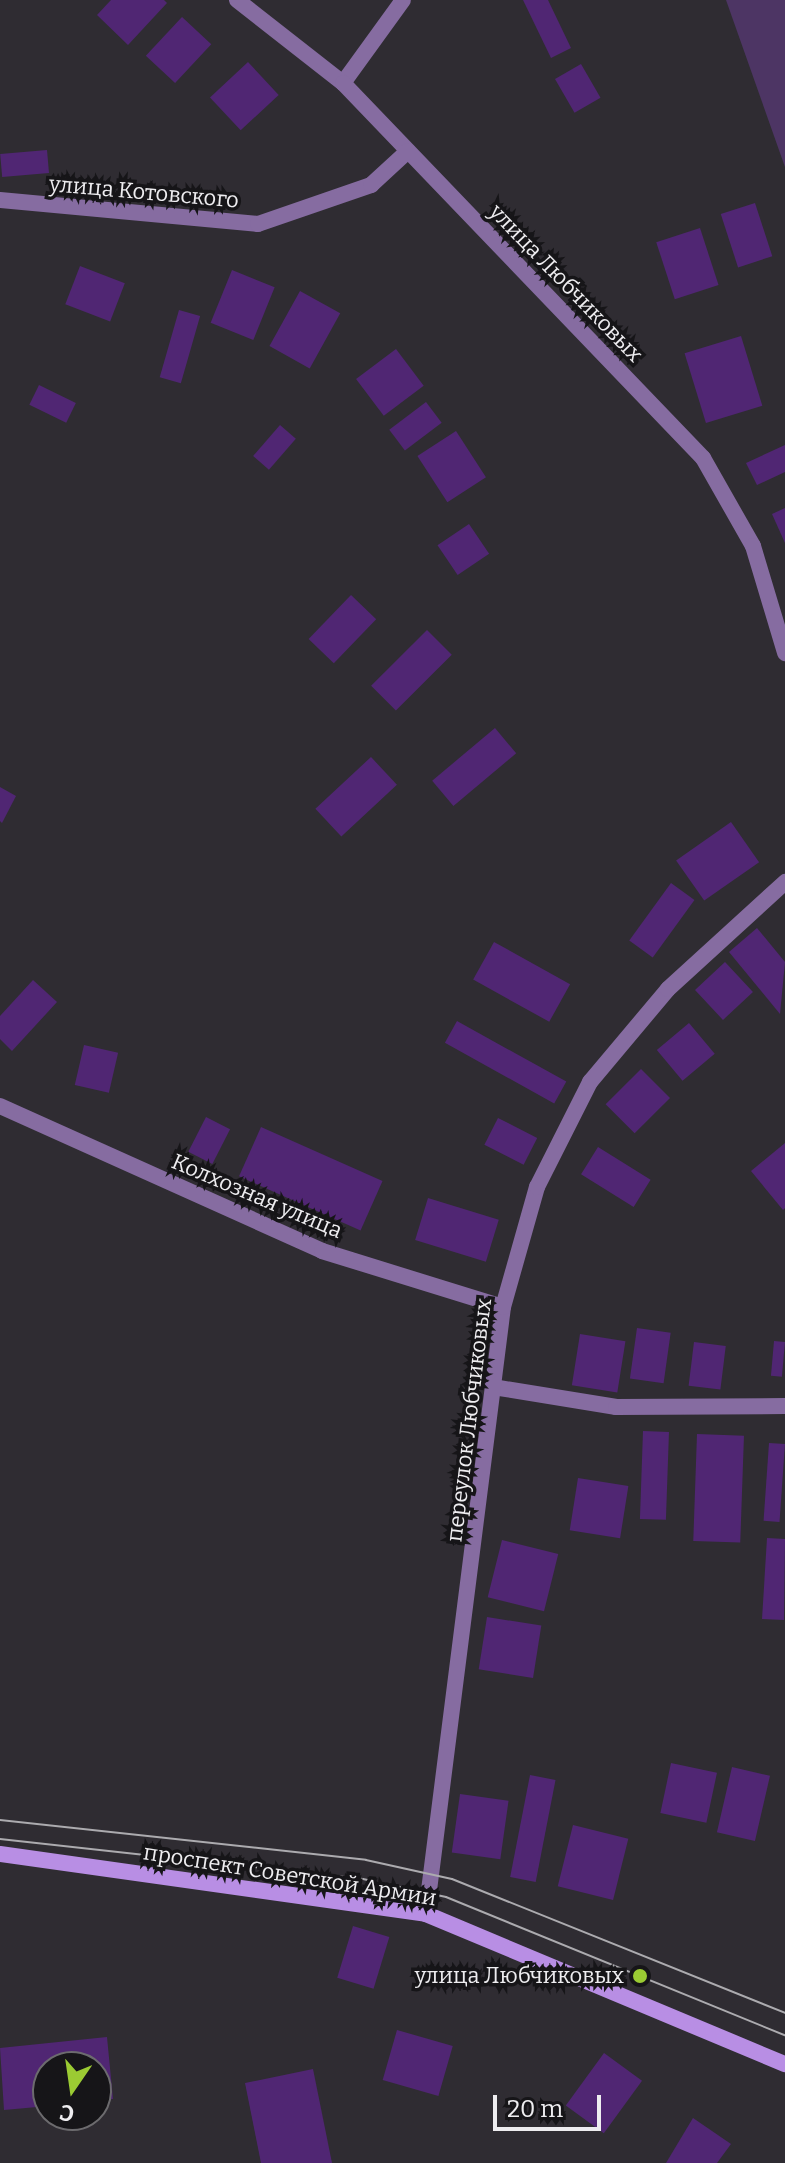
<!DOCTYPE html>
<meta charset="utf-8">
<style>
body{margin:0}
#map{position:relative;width:785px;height:2163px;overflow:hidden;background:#2f2c32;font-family:Bitter,serif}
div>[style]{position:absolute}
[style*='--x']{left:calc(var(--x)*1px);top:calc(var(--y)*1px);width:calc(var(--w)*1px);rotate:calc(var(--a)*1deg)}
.green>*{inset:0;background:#4d3564}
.building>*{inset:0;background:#502673;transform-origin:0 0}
.service>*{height:16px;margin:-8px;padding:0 8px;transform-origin:8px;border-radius:8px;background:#866ca1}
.minor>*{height:16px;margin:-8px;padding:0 8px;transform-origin:8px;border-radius:8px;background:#866ca1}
.secondary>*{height:16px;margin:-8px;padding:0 8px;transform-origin:8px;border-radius:8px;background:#b88ee4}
.tram>*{height:2px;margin:-1px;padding:0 1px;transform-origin:1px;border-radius:1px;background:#acabaf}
.dots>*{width:22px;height:22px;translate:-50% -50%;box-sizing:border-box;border:4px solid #161518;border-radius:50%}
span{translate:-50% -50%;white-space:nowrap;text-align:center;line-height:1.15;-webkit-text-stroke:7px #161518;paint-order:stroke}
.street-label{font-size:22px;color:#eeedf0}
.poi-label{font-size:22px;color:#eeedf0}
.right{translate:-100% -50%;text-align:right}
.north{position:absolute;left:32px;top:2051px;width:80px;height:80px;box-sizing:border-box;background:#161518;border:2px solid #6c6b6e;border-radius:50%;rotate:193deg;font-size:22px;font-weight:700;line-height:32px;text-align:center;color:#eeedf0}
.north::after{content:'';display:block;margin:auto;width:28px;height:36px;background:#9bcb33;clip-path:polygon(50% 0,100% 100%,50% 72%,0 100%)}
.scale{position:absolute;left:493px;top:2095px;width:108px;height:36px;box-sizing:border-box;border:4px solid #eeedf0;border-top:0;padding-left:10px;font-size:24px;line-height:28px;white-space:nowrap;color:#eeedf0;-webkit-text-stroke:6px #161518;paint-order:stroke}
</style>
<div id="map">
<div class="green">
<div style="clip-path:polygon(726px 0,785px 0,785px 167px)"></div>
</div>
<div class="building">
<div style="clip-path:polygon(111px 0,164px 0,167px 3px,128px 45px,97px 15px)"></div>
<div style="clip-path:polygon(523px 0,548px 0,571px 48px,551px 58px)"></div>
<div style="left:182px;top:17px;width:40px;height:53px;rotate:43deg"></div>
<div style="left:248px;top:62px;width:45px;height:52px;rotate:47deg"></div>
<div style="left:581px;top:64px;width:39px;height:30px;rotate:60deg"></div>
<div style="left:47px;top:150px;width:23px;height:47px;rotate:85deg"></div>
<div style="left:755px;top:203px;width:56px;height:36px;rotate:72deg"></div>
<div style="left:700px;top:228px;width:60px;height:46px;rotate:72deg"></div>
<div style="left:80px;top:266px;width:48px;height:41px;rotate:21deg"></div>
<div style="left:232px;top:270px;width:46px;height:57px;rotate:22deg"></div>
<div style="left:300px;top:291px;width:46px;height:63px;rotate:29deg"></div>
<div style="left:179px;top:310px;width:22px;height:70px;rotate:16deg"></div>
<div style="left:741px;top:336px;width:73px;height:59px;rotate:73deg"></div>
<div style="left:396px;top:349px;width:46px;height:50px;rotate:53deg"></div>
<div style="left:39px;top:385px;width:41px;height:22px;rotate:26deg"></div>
<div style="left:426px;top:402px;width:26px;height:46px;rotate:53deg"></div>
<div style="left:280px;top:425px;width:21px;height:41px;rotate:41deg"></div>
<div style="left:456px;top:431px;width:55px;height:46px;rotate:57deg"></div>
<div style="clip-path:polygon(785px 445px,785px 472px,757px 485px,746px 463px)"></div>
<div style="clip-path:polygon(785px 508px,785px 543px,772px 514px)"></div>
<div style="left:469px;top:524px;width:36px;height:38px;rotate:56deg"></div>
<div style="left:351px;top:595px;width:35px;height:61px;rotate:44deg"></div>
<div style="left:427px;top:630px;width:35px;height:79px;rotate:45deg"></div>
<div style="left:495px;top:728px;width:33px;height:82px;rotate:50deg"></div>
<div style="left:371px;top:757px;width:38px;height:76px;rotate:47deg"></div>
<div style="clip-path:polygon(0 787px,16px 796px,2px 823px,0 821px)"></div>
<div style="left:731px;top:822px;width:49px;height:67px;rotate:55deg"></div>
<div style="left:671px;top:883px;width:29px;height:71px;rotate:36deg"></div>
<div style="clip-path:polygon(757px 928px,785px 962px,780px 1014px,729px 952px)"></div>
<div style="left:494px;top:942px;width:87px;height:43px;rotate:29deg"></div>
<div style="left:725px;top:962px;width:41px;height:41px;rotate:47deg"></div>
<div style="clip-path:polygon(33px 980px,57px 1002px,12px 1051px,0 1039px,0 1016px)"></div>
<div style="left:457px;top:1021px;width:125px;height:25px;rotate:29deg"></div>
<div style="left:689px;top:1023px;width:40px;height:42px;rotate:50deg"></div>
<div style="left:84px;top:1045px;width:35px;height:41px;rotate:13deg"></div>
<div style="left:641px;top:1069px;width:41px;height:50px;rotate:45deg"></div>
<div style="left:206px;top:1117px;width:27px;height:39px;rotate:27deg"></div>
<div style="left:498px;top:1118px;width:44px;height:30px;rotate:27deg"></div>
<div style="left:261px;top:1127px;width:133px;height:54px;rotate:24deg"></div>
<div style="clip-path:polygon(785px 1143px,785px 1208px,783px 1210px,751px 1171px)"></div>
<div style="left:598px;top:1147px;width:62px;height:32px;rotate:32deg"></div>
<div style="left:428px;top:1198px;width:74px;height:44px;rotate:17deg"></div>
<div style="left:637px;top:1328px;width:34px;height:51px;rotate:8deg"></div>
<div style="left:580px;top:1334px;width:46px;height:52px;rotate:9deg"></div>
<div style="left:774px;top:1341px;width:11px;height:35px;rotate:5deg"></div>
<div style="left:694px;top:1342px;width:32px;height:44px;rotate:7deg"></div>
<div style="left:643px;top:1431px;width:26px;height:88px;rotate:2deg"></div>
<div style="left:697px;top:1434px;width:47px;height:107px;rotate:2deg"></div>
<div style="left:769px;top:1443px;width:16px;height:78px;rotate:4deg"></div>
<div style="left:578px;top:1478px;width:51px;height:53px;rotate:9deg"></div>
<div style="clip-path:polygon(767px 1538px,785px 1539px,784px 1620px,762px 1619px)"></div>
<div style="left:502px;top:1540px;width:58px;height:59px;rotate:14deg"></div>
<div style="left:487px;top:1617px;width:55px;height:53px;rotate:9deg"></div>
<div style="left:671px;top:1763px;width:47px;height:51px;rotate:12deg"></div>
<div style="left:732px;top:1767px;width:39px;height:67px;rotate:13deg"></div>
<div style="left:530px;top:1775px;width:26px;height:104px;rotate:11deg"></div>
<div style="left:460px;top:1794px;width:49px;height:59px;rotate:8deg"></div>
<div style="left:573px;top:1825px;width:57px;height:63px;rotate:14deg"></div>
<div style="left:353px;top:1926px;width:38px;height:54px;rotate:17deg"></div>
<div style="left:397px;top:2030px;width:58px;height:52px;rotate:16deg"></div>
<div style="clip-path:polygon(107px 2037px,113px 2099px,96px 2101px,96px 2067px,48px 2067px,48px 2106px,4px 2110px,0 2048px)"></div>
<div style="left:604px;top:2053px;width:47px;height:65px;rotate:36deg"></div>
<div style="clip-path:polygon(313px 2069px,332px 2163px,261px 2163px,245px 2083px)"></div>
<div style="clip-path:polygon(693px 2118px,731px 2144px,717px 2163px,666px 2163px)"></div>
</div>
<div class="service">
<div style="--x:343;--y:83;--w:102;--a:-54.1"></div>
<div style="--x:493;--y:1387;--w:125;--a:9.2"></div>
<div style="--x:616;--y:1407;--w:169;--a:-0.3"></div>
</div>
<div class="minor">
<div style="--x:237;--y:0;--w:135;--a:38.1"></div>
<div style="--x:343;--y:83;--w:520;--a:46.17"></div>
<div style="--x:703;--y:458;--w:101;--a:60.4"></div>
<div style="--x:753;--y:546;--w:112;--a:73.3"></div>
<div style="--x:0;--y:200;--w:259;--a:5.3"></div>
<div style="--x:258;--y:224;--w:120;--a:-19"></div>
<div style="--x:371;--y:185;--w:50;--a:-42.6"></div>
<div style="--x:0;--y:1106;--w:353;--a:24.2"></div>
<div style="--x:322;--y:1251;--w:189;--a:17.2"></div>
<div style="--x:426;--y:1914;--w:612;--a:-82.77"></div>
<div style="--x:503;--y:1307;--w:125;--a:-74.2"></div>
<div style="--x:537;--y:1187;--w:118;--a:-63.2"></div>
<div style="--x:590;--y:1082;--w:121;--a:-50"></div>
<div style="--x:668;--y:989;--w:159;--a:-42.4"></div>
</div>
<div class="secondary">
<div style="--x:0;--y:1854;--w:430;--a:8"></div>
<div style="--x:426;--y:1914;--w:389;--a:22.7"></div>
</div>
<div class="tram">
<div style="--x:0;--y:1820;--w:368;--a:6.2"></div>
<div style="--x:366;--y:1860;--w:88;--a:12.5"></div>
<div style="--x:452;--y:1879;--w:359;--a:21.9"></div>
<div style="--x:0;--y:1839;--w:365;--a:6.3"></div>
<div style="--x:363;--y:1879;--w:85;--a:12.2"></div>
<div style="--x:446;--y:1897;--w:366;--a:22.2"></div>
</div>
<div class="dots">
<div style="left:640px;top:1976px;background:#9bcb33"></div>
</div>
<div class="street-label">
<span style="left:144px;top:192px;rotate:5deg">улица Котовского</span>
<span style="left:566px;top:283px;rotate:46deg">улица Любчиковых</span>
<span style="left:257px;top:1196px;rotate:23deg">Колхозная улица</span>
<span style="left:469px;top:1420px;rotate:-83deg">переулок Любчиковых</span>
<span style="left:290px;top:1875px;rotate:9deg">проспект Советской Армии</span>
</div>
<div class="poi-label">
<span class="right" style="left:624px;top:1976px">улица Любчиковых</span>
</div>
<div class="north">С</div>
<div class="scale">20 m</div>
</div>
